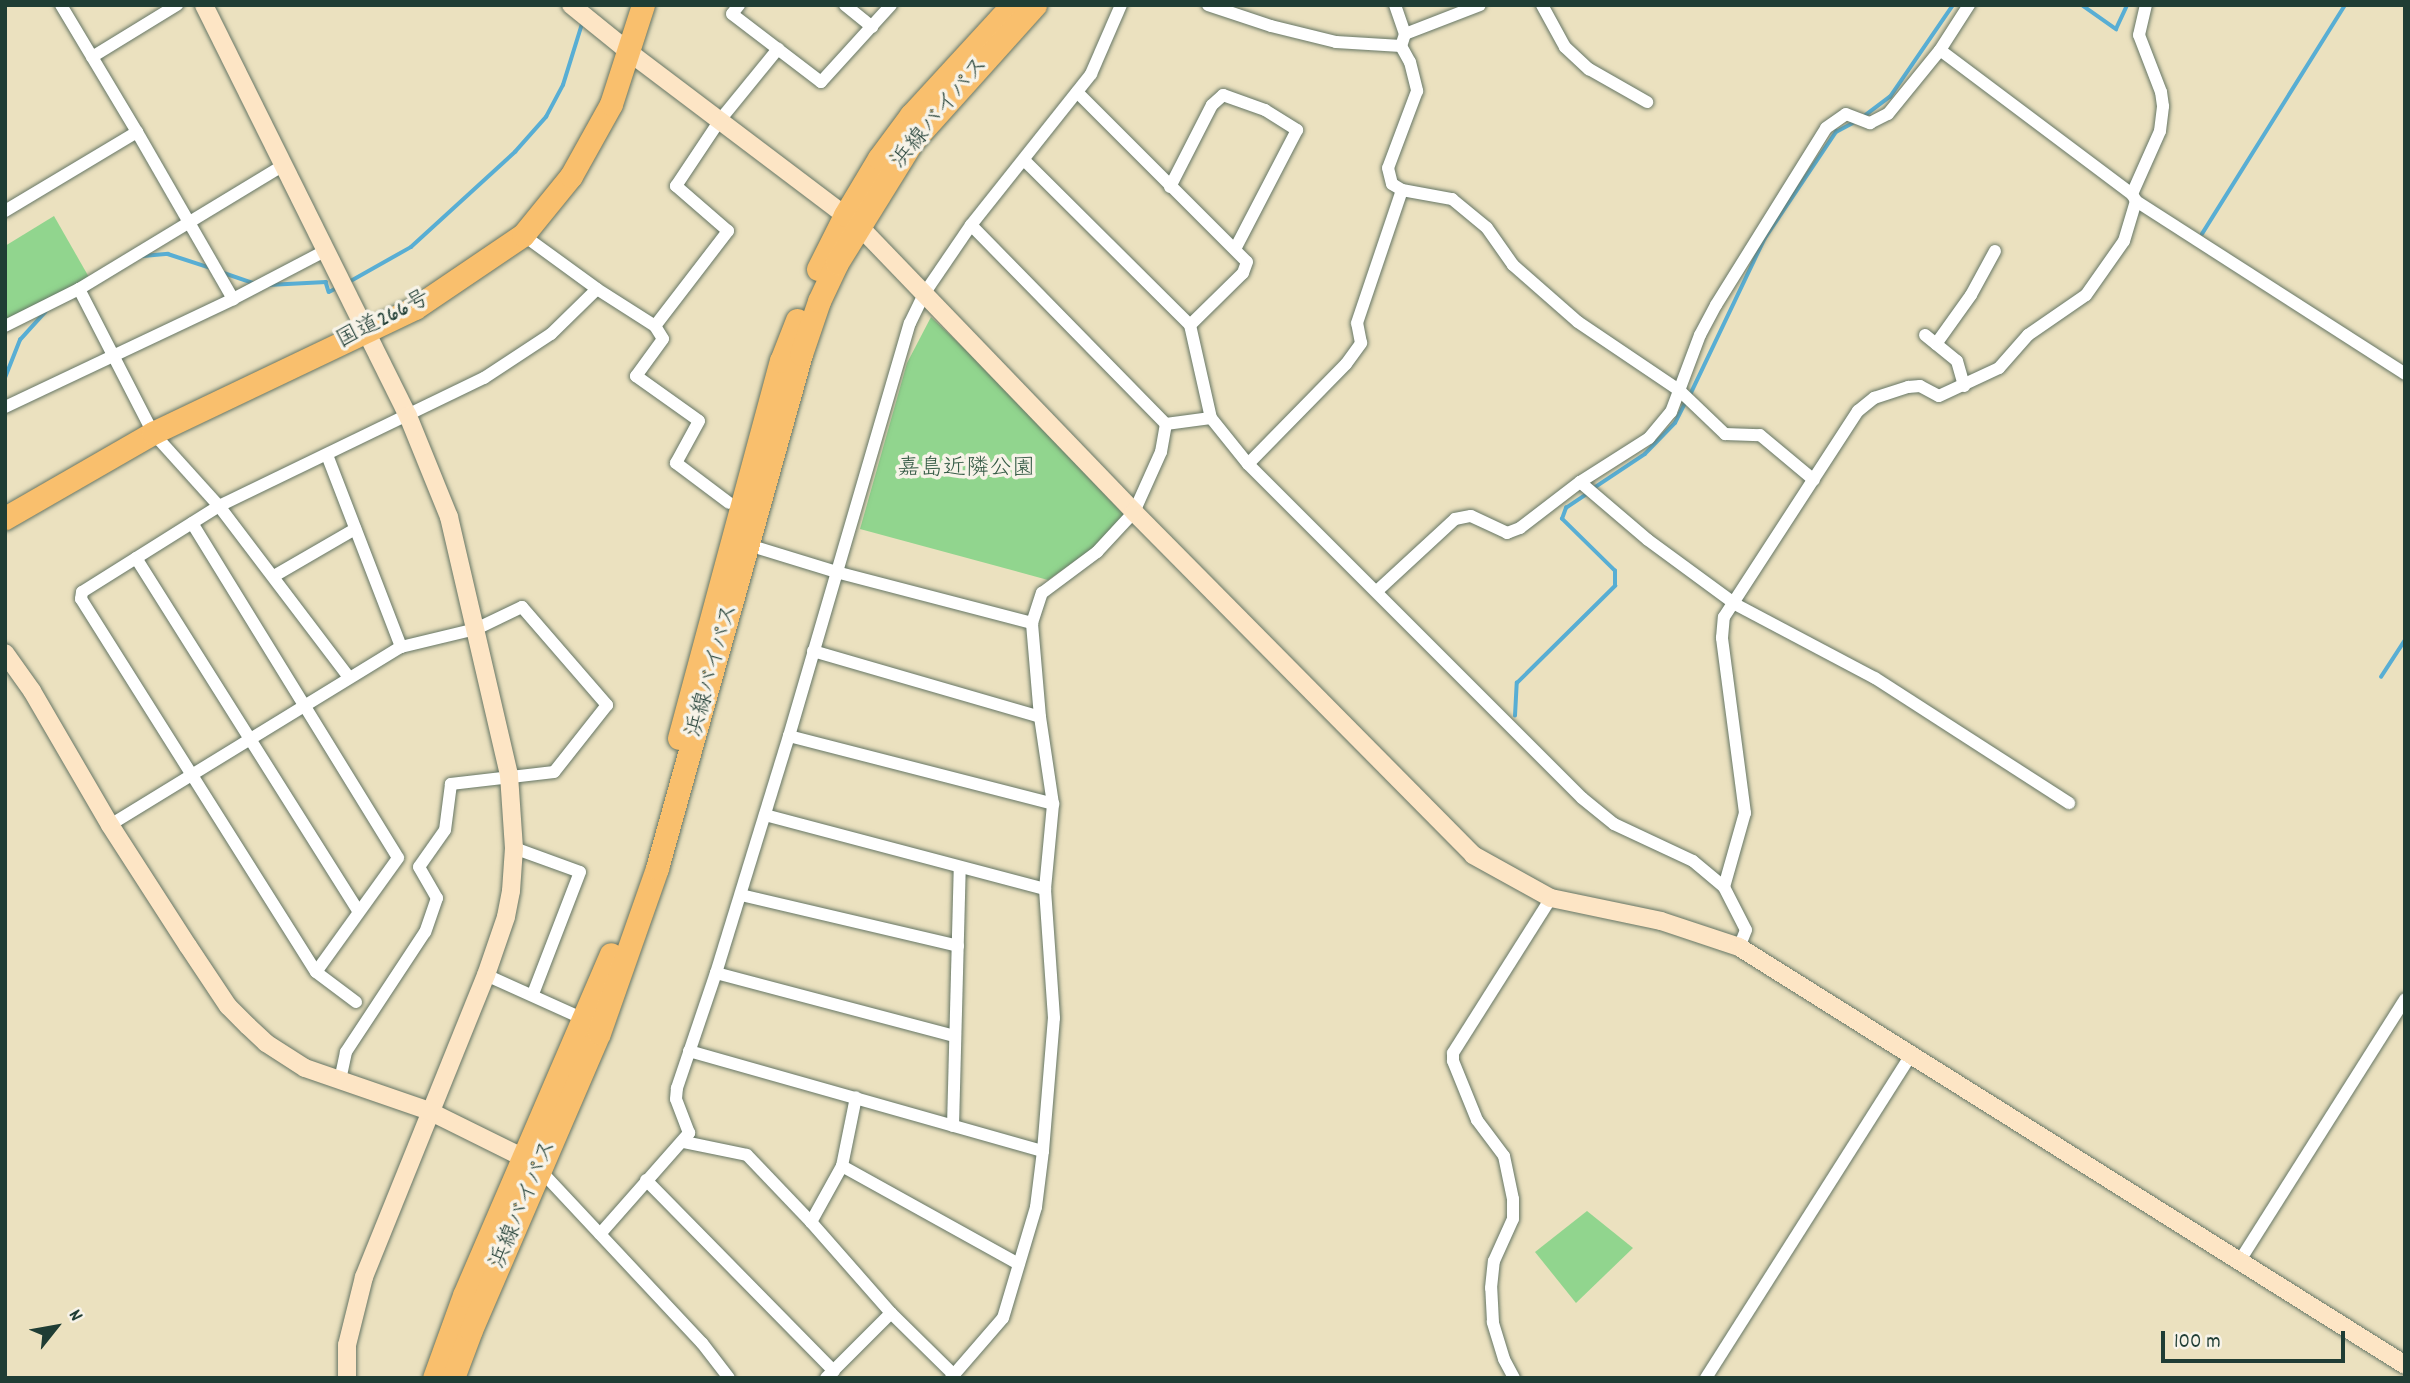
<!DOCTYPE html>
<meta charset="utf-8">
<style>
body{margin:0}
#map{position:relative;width:2410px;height:1383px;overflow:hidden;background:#ebe1bf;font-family:Dekko,"Klee One",sans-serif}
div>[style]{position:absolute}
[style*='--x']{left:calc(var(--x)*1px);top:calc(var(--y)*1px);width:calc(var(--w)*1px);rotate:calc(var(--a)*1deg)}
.green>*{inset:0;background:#91d58e}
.stream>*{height:3.5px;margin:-1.75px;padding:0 1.75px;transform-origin:1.75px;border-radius:1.75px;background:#58aed4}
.roads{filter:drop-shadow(0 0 2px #667665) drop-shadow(0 0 2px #667665)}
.street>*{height:12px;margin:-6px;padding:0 6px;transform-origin:6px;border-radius:6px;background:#fff}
.secondary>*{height:18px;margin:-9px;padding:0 9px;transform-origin:9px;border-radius:9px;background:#fde5c5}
.highway>*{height:23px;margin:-11.5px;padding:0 11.5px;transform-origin:11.5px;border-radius:11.5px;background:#f9bf6d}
span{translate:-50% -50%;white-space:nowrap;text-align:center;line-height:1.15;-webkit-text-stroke:7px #f7f3e8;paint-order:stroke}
.street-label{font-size:23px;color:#1f3d34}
.park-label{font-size:23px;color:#365b46}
.frame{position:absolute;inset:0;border:7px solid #1f3d34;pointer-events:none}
.north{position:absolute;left:21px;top:1292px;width:70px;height:70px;-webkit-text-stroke:5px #f7f3e8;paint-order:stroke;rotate:59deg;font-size:19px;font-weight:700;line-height:28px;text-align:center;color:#1f3d34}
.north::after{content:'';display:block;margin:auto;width:24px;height:32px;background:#1f3d34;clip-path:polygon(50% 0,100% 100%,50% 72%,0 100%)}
.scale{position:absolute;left:2161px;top:1331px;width:184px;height:32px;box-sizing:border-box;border:4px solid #1f3d34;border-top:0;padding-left:9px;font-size:21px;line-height:24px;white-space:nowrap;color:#1f3d34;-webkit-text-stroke:5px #f7f3e8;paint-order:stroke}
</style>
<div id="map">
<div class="green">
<div style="clip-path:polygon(54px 216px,90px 279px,7px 322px,5px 246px)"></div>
<div style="clip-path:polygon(931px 317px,982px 365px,1124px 515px,1093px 548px,1048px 580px,860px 529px,907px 363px)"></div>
<div style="clip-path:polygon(1587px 1211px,1633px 1248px,1576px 1303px,1535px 1252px)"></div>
</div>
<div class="stream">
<div style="--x:2082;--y:5;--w:42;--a:35.2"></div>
<div style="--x:2116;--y:29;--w:26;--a:-65"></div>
<div style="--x:1863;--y:117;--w:34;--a:-37"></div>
<div style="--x:1890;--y:97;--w:112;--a:-55.6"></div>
<div style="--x:2202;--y:234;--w:270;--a:-58"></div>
<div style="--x:143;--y:256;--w:25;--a:-5"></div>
<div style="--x:168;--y:254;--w:45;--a:18"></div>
<div style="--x:221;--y:272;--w:34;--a:19"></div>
<div style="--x:349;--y:282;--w:71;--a:-29.4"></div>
<div style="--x:411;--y:247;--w:141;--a:-42.4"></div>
<div style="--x:515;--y:152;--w:47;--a:-48.5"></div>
<div style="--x:546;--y:117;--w:36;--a:-62"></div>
<div style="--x:563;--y:85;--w:64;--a:-72.7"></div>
<div style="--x:268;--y:285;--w:58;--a:-3"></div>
<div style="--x:326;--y:282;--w:10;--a:73"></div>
<div style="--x:329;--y:292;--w:11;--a:-27"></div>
<div style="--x:5;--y:378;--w:41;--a:-68.5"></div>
<div style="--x:20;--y:340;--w:38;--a:-48"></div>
<div style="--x:1690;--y:395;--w:174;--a:-64.5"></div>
<div style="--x:1765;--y:238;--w:128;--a:-56.2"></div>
<div style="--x:1836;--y:132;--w:24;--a:-28"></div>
<div style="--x:1594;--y:488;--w:61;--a:-33.7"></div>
<div style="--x:1645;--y:454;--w:43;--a:-45.9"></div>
<div style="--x:1675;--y:423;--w:25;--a:-63"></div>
<div style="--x:2381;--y:677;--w:44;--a:-57"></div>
<div style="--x:1515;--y:716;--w:33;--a:-87"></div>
<div style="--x:1517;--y:683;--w:138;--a:-44.7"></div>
<div style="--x:1615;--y:586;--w:15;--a:-90"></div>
<div style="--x:1615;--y:571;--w:74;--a:-135.5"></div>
<div style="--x:1562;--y:519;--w:12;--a:-70"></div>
<div style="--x:1566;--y:508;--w:27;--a:-34"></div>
</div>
<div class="roads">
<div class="street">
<div style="--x:61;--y:5;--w:148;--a:59.1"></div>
<div style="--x:739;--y:5;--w:11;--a:128"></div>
<div style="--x:732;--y:14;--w:112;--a:37.4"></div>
<div style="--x:821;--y:82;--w:104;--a:-47.7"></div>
<div style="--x:845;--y:5;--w:35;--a:39"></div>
<div style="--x:1208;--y:5;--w:66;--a:18.4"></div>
<div style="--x:1271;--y:26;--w:67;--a:13.8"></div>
<div style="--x:1336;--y:42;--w:65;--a:3.5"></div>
<div style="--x:1395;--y:5;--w:31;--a:71"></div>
<div style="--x:1405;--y:34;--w:13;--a:108"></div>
<div style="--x:1401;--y:46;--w:18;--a:61"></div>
<div style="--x:1410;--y:62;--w:30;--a:76"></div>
<div style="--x:1417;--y:91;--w:82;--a:110.6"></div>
<div style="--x:1388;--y:168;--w:16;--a:76"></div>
<div style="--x:1392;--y:184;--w:12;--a:31"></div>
<div style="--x:1402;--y:190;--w:51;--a:10.2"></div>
<div style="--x:1452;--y:199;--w:45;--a:39.6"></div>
<div style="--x:1487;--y:228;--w:45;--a:54.9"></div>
<div style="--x:1513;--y:265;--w:86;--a:41.2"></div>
<div style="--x:1578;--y:322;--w:122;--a:34"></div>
<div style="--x:1679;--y:390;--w:64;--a:43.7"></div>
<div style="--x:1725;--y:434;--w:35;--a:2"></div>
<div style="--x:1760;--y:435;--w:70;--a:39.8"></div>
<div style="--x:1542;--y:5;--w:48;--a:61.3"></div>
<div style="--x:1565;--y:47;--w:33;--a:43"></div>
<div style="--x:1589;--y:69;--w:67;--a:29.6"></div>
<div style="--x:1405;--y:34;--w:80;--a:-21.1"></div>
<div style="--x:1940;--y:50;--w:240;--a:36.9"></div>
<div style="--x:2132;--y:194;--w:8;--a:60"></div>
<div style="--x:2136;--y:201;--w:320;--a:32.7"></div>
<div style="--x:92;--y:57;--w:100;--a:-31.5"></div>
<div style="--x:1077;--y:92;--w:240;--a:45"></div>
<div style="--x:1247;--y:262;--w:12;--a:110"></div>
<div style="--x:1243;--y:273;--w:74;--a:135.5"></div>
<div style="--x:1024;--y:160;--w:234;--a:44.8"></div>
<div style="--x:1190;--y:325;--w:95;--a:77.3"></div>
<div style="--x:1211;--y:418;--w:59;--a:51.2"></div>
<div style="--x:1248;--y:464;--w:472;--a:45"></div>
<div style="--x:1582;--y:798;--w:41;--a:39.1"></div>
<div style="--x:1614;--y:824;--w:87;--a:25.1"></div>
<div style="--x:1693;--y:861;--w:40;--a:40"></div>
<div style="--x:1724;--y:887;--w:48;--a:62.9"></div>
<div style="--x:1746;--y:930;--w:18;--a:112"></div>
<div style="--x:1170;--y:187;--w:92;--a:-62.9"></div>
<div style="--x:1212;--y:105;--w:15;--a:-42"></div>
<div style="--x:1223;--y:95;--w:45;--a:19.7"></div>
<div style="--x:1265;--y:110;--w:38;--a:32"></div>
<div style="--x:1297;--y:130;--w:134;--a:117.5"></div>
<div style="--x:2132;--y:194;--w:69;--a:-66"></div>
<div style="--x:2160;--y:131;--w:25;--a:-83"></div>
<div style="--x:2163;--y:106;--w:14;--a:-98"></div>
<div style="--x:2161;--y:92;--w:61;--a:-111.1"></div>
<div style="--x:2139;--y:35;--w:31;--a:-77"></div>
<div style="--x:5;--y:211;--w:154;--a:-30.9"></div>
<div style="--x:137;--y:132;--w:193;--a:60.1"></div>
<div style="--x:971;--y:225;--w:279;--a:45.6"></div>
<div style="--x:523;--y:235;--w:92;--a:36.1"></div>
<div style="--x:597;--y:289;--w:69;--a:32.5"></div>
<div style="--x:655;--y:326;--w:15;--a:58"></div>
<div style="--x:663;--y:339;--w:46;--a:126.1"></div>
<div style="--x:636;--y:376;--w:77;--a:35.5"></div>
<div style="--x:699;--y:421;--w:48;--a:118.7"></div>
<div style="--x:676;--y:463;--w:66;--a:37"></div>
<div style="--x:79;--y:289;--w:162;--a:62.8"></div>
<div style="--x:153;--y:433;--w:98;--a:47.9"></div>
<div style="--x:219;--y:506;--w:215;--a:52.8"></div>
<div style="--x:5;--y:326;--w:83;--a:-26.6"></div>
<div style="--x:79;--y:289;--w:237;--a:-31.2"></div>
<div style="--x:655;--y:326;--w:120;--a:-52.5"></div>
<div style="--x:728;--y:231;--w:69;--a:-139.1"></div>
<div style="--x:676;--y:186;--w:79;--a:-56.3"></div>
<div style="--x:720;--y:120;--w:92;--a:-50.8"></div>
<div style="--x:1925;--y:335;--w:41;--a:39.1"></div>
<div style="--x:1957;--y:361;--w:26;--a:74"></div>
<div style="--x:1936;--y:344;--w:60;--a:-54.5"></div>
<div style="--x:1971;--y:295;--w:50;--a:-61.4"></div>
<div style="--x:5;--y:407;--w:252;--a:-25.3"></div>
<div style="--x:233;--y:299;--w:104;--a:-27.6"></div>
<div style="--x:1166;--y:424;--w:45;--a:-7.6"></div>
<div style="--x:327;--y:455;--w:206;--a:68.9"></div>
<div style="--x:1248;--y:464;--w:140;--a:-45.6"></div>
<div style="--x:1346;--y:364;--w:26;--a:-54"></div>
<div style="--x:1361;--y:343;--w:20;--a:-101"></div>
<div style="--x:1357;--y:323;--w:140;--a:-71.3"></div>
<div style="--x:1580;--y:482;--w:89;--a:40.5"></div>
<div style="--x:1648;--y:540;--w:108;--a:36.3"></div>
<div style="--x:1735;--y:604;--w:158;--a:27.9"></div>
<div style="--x:1875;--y:678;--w:231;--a:32.8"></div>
<div style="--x:192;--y:523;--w:393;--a:58.4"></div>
<div style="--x:398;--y:858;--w:140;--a:125.7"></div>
<div style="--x:742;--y:543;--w:98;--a:17.1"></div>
<div style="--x:836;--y:572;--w:203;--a:14.6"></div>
<div style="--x:136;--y:558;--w:418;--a:57.8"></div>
<div style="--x:274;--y:576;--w:94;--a:-30.1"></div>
<div style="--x:1377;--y:591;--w:106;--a:-42.7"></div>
<div style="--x:1455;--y:519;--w:16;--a:-11"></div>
<div style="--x:1471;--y:516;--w:40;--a:25"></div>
<div style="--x:1507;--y:533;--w:14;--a:-21"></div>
<div style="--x:1520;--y:528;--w:76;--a:-37.5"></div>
<div style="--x:1580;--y:482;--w:82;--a:-32.5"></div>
<div style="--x:1649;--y:438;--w:34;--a:-50"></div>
<div style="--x:1671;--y:412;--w:82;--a:-69.4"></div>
<div style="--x:1700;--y:335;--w:34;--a:-62"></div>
<div style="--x:1716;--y:305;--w:208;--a:-58.1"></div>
<div style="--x:1826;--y:128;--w:24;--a:-35"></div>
<div style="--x:1846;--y:114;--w:26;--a:21"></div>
<div style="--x:1870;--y:123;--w:20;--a:-27"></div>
<div style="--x:1888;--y:114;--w:82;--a:-50.9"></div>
<div style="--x:1940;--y:50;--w:54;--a:-57.2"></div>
<div style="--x:813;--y:651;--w:236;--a:16.2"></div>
<div style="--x:789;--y:736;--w:273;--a:14.4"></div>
<div style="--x:765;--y:815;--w:290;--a:14.8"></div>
<div style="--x:110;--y:825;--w:341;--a:-31.5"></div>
<div style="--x:401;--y:647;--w:77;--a:-13.5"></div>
<div style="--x:476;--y:629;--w:51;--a:-25.6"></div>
<div style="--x:522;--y:607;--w:130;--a:49.1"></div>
<div style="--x:607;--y:705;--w:85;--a:128.3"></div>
<div style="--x:554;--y:772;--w:104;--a:173.4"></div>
<div style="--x:451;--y:784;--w:46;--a:97.4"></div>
<div style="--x:445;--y:830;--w:45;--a:125.1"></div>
<div style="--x:419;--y:867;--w:36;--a:60"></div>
<div style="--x:437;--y:898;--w:36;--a:109"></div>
<div style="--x:425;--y:932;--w:144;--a:123.4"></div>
<div style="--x:346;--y:1052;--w:29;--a:102"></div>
<div style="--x:514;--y:848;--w:70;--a:20"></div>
<div style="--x:580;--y:872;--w:131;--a:111.1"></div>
<div style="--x:1724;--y:887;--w:77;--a:-74.2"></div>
<div style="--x:1745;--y:813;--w:177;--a:-97.5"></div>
<div style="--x:1722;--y:638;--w:21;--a:-85"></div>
<div style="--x:1724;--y:617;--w:246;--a:-57"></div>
<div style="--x:1858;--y:411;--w:21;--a:-39"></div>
<div style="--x:1874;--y:398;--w:36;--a:-18"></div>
<div style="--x:1908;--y:387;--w:12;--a:-5"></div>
<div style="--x:1920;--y:386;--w:21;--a:28"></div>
<div style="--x:1939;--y:396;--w:66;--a:-25"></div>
<div style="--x:1999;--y:368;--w:44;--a:-48.7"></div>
<div style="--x:2028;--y:335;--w:70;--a:-34.6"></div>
<div style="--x:2086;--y:295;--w:66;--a:-54.9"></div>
<div style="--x:2124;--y:241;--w:42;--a:-73.3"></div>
<div style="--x:741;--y:895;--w:223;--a:13.2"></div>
<div style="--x:716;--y:973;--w:247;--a:14.8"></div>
<div style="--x:486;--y:975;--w:112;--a:24.3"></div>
<div style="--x:356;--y:1002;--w:50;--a:-143.1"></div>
<div style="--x:316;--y:972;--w:441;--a:-122.2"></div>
<div style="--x:81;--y:599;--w:7;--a:-82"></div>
<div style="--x:82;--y:592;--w:162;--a:-32.1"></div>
<div style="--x:219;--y:506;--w:294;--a:-25.8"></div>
<div style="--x:484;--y:378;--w:80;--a:-33.3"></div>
<div style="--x:551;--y:334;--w:64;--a:-44.4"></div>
<div style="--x:689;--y:1051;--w:368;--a:15.8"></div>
<div style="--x:953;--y:1126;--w:259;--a:-88.5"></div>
<div style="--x:684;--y:1142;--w:64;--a:11.7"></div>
<div style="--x:747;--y:1155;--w:93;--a:46.3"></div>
<div style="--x:811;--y:1222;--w:121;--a:48.7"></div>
<div style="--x:891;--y:1313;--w:88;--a:44.5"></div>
<div style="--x:842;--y:1166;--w:202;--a:29"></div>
<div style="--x:540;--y:1170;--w:237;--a:46.9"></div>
<div style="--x:702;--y:1343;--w:44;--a:52.4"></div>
<div style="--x:646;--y:1180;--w:268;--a:45.5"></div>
<div style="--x:811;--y:1222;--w:64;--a:-61"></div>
<div style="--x:842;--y:1166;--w:70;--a:-78.5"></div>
<div style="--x:600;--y:1234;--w:135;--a:-48.6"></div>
<div style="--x:689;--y:1133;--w:36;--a:-111"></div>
<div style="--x:676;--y:1099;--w:11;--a:-85"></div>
<div style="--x:677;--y:1088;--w:121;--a:-71.3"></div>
<div style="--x:716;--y:973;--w:248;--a:-72.9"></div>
<div style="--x:789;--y:736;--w:430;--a:-73.7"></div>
<div style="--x:910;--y:323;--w:32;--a:-64"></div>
<div style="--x:924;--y:294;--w:83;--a:-55.7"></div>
<div style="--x:971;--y:225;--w:193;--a:-51.5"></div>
<div style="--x:1091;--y:74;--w:75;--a:-66.5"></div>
<div style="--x:2239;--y:1262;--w:311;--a:-57.7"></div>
<div style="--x:826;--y:1378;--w:92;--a:-45"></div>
<div style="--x:951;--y:1378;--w:79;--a:-49.1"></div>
<div style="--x:1003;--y:1318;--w:116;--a:-73.4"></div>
<div style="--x:1036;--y:1207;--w:56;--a:-82.9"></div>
<div style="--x:1043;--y:1151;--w:133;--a:-85.3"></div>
<div style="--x:1054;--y:1018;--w:129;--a:-94"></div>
<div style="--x:1045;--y:889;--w:85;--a:-84.6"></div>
<div style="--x:1053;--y:804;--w:88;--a:-98.5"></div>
<div style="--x:1040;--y:717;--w:94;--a:-94.9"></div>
<div style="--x:1032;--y:623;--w:32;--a:-72"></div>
<div style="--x:1042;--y:593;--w:69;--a:-36.7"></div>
<div style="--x:1097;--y:552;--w:54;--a:-47.2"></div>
<div style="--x:1134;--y:512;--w:66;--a:-65.8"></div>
<div style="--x:1161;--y:452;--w:28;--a:-80"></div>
<div style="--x:1514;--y:1378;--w:21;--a:-118"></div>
<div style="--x:1504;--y:1359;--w:39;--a:-107"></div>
<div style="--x:1493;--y:1322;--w:34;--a:-93"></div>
<div style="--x:1491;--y:1288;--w:27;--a:-84"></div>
<div style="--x:1494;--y:1261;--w:46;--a:-65.7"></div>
<div style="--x:1513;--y:1219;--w:20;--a:-90"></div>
<div style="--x:1513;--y:1199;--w:44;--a:-101.8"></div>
<div style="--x:1504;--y:1156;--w:45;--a:-126.9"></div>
<div style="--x:1477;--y:1120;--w:64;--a:-112.1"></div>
<div style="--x:1453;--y:1061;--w:8;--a:-90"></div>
<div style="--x:1453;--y:1053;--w:183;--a:-57.7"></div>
<div style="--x:1706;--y:1378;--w:383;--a:-57.6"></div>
</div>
<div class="secondary">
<div style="--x:204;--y:5;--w:459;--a:63.6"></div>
<div style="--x:408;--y:416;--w:109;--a:67.9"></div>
<div style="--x:449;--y:517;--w:265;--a:76.9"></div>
<div style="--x:509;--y:775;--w:73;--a:86.1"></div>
<div style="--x:514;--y:848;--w:43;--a:94"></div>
<div style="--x:511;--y:891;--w:26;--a:101"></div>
<div style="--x:506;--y:917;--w:61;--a:109"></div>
<div style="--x:486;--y:975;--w:326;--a:112"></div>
<div style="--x:364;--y:1277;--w:70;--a:104"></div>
<div style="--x:347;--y:1345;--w:33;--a:90"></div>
<div style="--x:571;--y:5;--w:75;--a:39"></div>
<div style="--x:629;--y:52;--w:288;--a:37.1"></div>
<div style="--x:859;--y:226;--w:397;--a:46.1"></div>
<div style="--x:1134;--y:512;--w:482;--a:45.3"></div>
<div style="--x:1473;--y:855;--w:89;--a:28.9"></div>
<div style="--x:1551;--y:898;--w:112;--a:11.8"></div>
<div style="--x:1661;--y:921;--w:82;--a:18.4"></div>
<div style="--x:1739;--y:947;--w:786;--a:32.11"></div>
<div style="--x:5;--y:653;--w:47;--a:54.6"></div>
<div style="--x:32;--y:691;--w:155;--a:59.8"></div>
<div style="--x:110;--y:825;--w:144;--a:57.2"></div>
<div style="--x:188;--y:946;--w:72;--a:56.3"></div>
<div style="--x:228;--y:1006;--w:28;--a:45"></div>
<div style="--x:248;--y:1026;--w:25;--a:43"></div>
<div style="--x:266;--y:1043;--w:46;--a:32.7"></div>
<div style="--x:305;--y:1068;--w:131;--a:19.1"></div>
<div style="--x:429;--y:1111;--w:104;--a:26.3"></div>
<div style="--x:522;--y:1157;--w:14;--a:36"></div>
</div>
<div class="highway">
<div style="--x:818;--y:269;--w:60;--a:-63.4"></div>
<div style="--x:845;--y:215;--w:66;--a:-59.2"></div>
<div style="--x:879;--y:158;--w:54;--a:-53.3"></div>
<div style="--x:911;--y:115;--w:149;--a:-47.4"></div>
<div style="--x:5;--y:518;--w:171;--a:-29.9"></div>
<div style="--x:153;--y:433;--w:290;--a:-25.5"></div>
<div style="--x:415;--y:308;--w:130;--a:-34.1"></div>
<div style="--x:523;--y:235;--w:76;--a:-50.9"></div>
<div style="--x:571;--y:176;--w:82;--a:-60.9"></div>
<div style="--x:611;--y:104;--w:104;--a:-72.1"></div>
<div style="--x:679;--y:738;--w:391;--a:-74.9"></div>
<div style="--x:781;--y:361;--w:44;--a:-68.7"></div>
<div style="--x:434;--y:1378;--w:88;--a:-70.1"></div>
<div style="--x:464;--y:1295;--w:371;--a:-66.7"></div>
<div style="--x:453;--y:1378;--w:51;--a:-69.4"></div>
<div style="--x:471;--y:1330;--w:323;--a:-66.7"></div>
<div style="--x:599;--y:1033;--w:175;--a:-70.6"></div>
<div style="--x:657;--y:868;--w:534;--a:-74.35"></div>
<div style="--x:801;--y:354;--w:56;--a:-71.2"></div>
<div style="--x:819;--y:301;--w:42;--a:-64.7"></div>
<div style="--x:837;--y:263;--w:142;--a:-58.2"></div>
<div style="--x:912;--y:142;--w:184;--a:-48.1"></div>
</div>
</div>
<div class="street-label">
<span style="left:941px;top:114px;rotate:-50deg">浜線バイパス</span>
<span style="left:384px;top:321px;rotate:-27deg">国道266号</span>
<span style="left:714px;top:671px;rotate:-74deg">浜線バイパス</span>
<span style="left:525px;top:1205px;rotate:-67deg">浜線バイパス</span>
</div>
<div class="park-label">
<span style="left:966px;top:470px">嘉島近隣公園</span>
</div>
<div class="frame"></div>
<div class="north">N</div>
<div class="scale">100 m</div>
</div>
